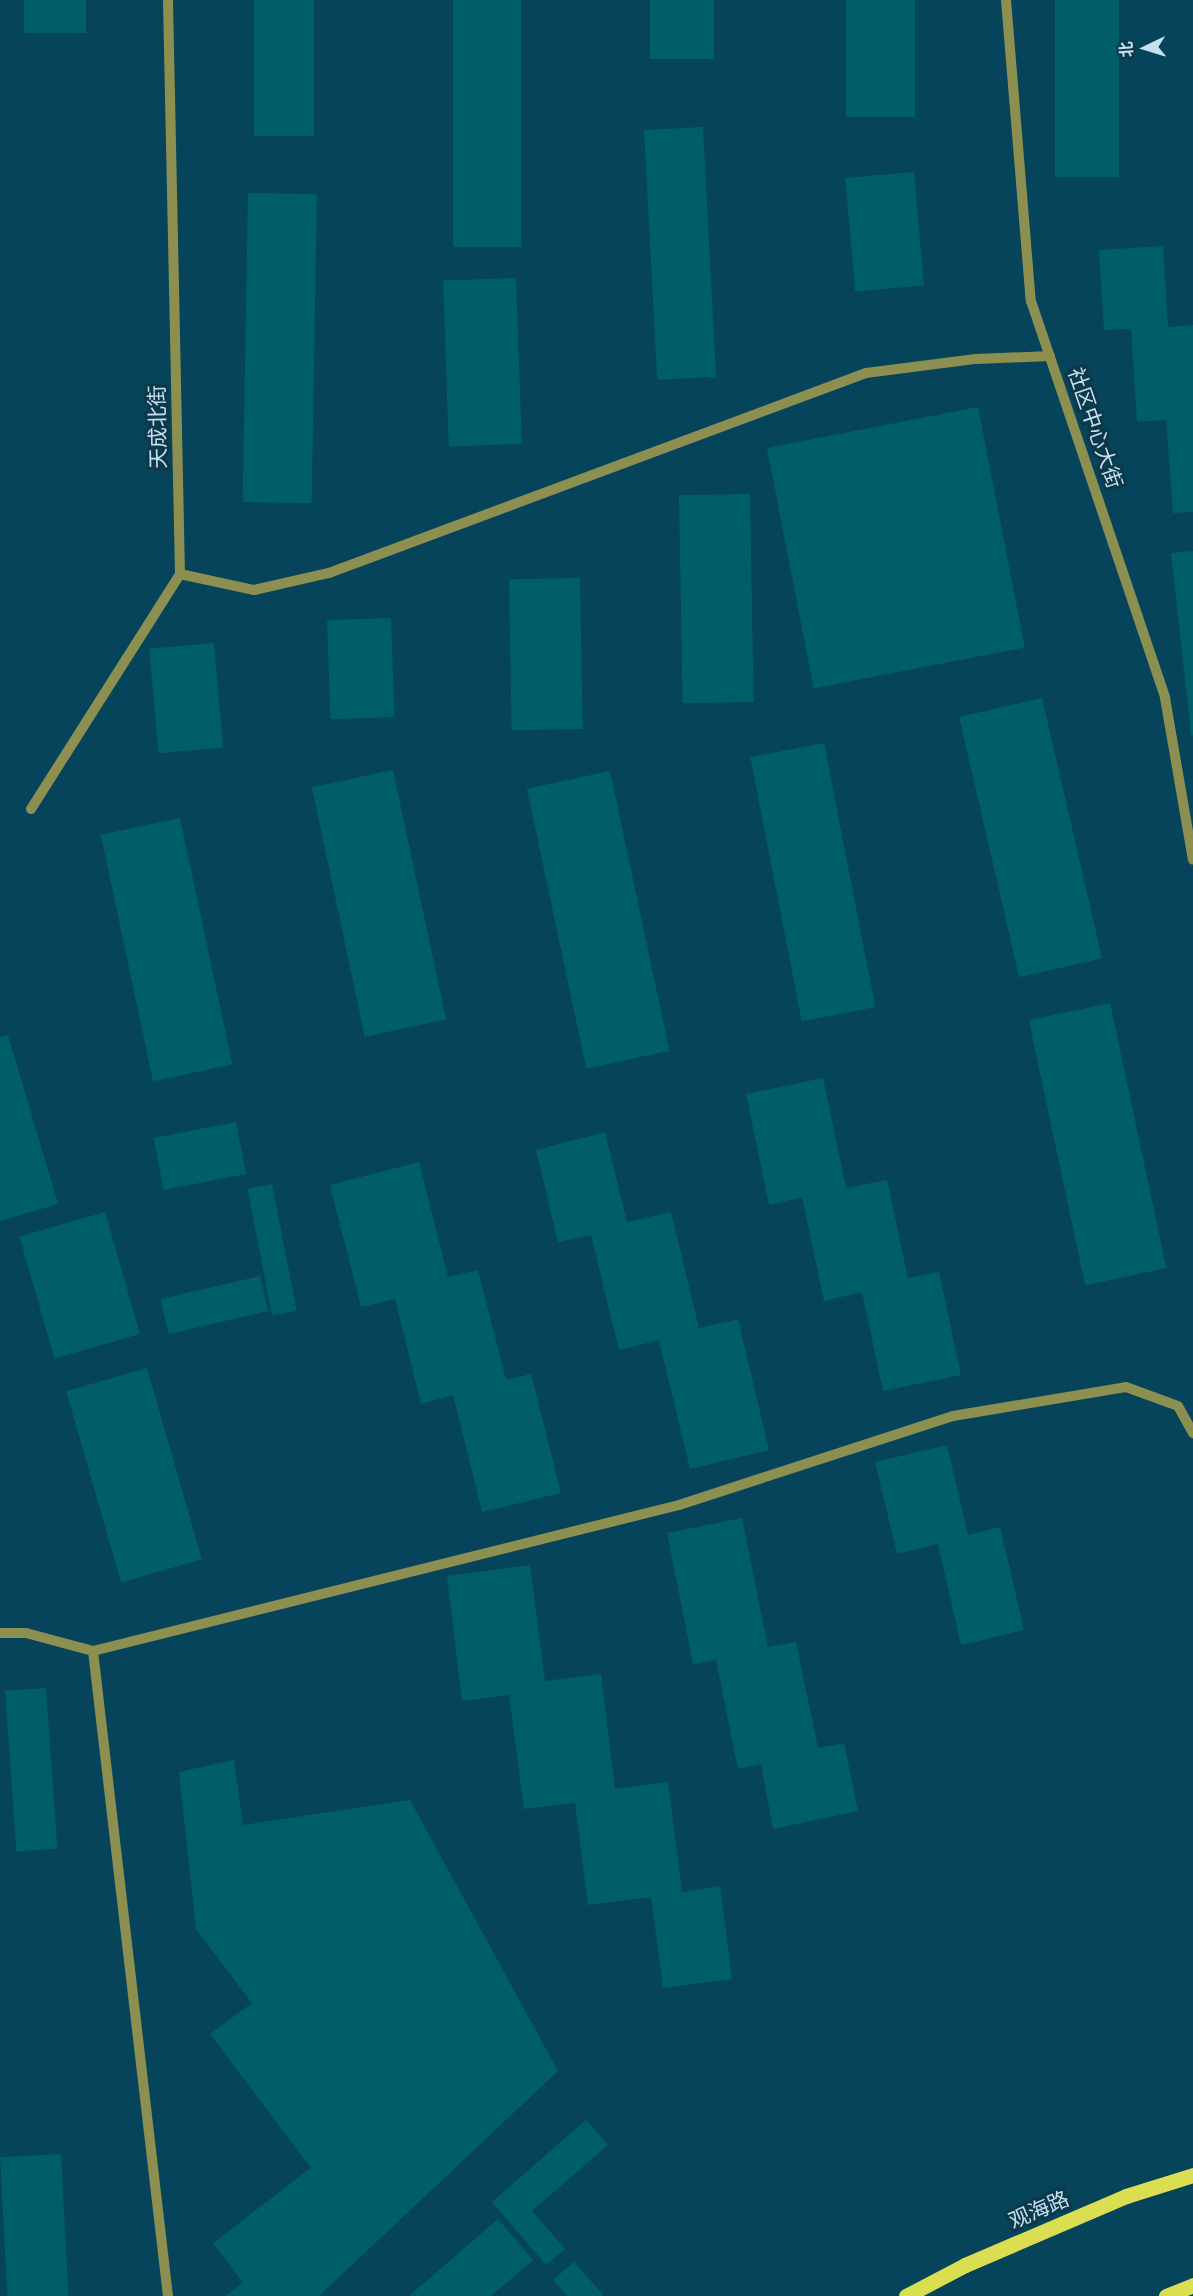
<!DOCTYPE html>
<meta charset="utf-8">
<style>
body{margin:0}
#map{position:relative;width:1193px;height:2296px;overflow:hidden;background:#05445b;font-family:"Fira Sans Condensed","Noto Sans SC",sans-serif}
div>[style]{position:absolute}
[style*='--x']{left:calc(var(--x)*1px);top:calc(var(--y)*1px);width:calc(var(--w)*1px);rotate:calc(var(--a)*1deg)}
.building>*{inset:0;background:#005e6b;transform-origin:0 0}
.minor>*{height:10px;margin:-5px;padding:0 5px;transform-origin:5px;border-radius:5px;background:#8c8f50}
.major>*{height:15px;margin:-7.5px;padding:0 7.5px;transform-origin:7.5px;border-radius:7.5px;background:#dbde51}
span{translate:-50% -50%;white-space:nowrap;text-align:center;line-height:1.15;-webkit-text-stroke:6px #0d384a;paint-order:stroke}
.street-label{font-size:21px;color:#c5e0ef}
.north{position:absolute;left:1115px;top:18px;width:60px;height:60px;-webkit-text-stroke:4px #0d384a;paint-order:stroke;rotate:266deg;font-size:16px;font-weight:700;line-height:24px;text-align:center;color:#c5e0ef}
.north::after{content:'';display:block;margin:auto;width:21px;height:27px;background:#c5e0ef;clip-path:polygon(50% 0,100% 100%,50% 72%,0 100%)}
</style>
<div id="map">
<div class="building">
<div style="left:24px;top:0;width:62px;height:33px"></div>
<div style="left:254px;top:0;width:60px;height:136px"></div>
<div style="left:453px;top:0;width:68px;height:247px"></div>
<div style="left:650px;top:0;width:64px;height:59px"></div>
<div style="left:846px;top:0;width:69px;height:117px"></div>
<div style="left:1055px;top:0;width:64px;height:177px"></div>
<div style="left:703px;top:127px;width:250px;height:59px;rotate:87deg"></div>
<div style="left:914px;top:172px;width:114px;height:69px;rotate:85deg"></div>
<div style="left:248px;top:193px;width:69px;height:309px;rotate:1deg"></div>
<div style="clip-path:polygon(1163px 246px,1168px 327px,1193px 325px,1193px 512px,1173px 513px,1166px 420px,1137px 422px,1131px 329px,1104px 330px,1099px 250px)"></div>
<div style="left:516px;top:278px;width:166px;height:73px;rotate:88deg"></div>
<div style="left:978px;top:407px;width:245px;height:215px;rotate:79deg"></div>
<div style="left:750px;top:494px;width:208px;height:71px;rotate:89deg"></div>
<div style="clip-path:polygon(1193px 551px,1193px 735px,1191px 735px,1171px 553px)"></div>
<div style="left:580px;top:578px;width:151px;height:71px;rotate:89deg"></div>
<div style="left:391px;top:618px;width:99px;height:64px;rotate:88deg"></div>
<div style="left:214px;top:643px;width:105px;height:65px;rotate:85deg"></div>
<div style="left:1042px;top:698px;width:267px;height:85px;rotate:77deg"></div>
<div style="left:824px;top:743px;width:269px;height:75px;rotate:79deg"></div>
<div style="left:393px;top:770px;width:255px;height:83px;rotate:78deg"></div>
<div style="left:610px;top:771px;width:286px;height:85px;rotate:78deg"></div>
<div style="left:180px;top:818px;width:252px;height:81px;rotate:78deg"></div>
<div style="left:1110px;top:1003px;width:271px;height:83px;rotate:78deg"></div>
<div style="clip-path:polygon(8px 1035px,58px 1204px,0 1221px,0 1037px)"></div>
<div style="clip-path:polygon(823px 1078px,846px 1188px,887px 1180px,908px 1278px,939px 1272px,961px 1375px,883px 1391px,862px 1292px,824px 1301px,802px 1197px,769px 1205px,746px 1094px)"></div>
<div style="left:236px;top:1122px;width:53px;height:84px;rotate:79deg"></div>
<div style="clip-path:polygon(605px 1132px,627px 1222px,671px 1212px,699px 1328px,738px 1319px,769px 1450px,690px 1469px,659px 1340px,619px 1350px,591px 1235px,558px 1242px,536px 1150px)"></div>
<div style="clip-path:polygon(419px 1162px,448px 1277px,478px 1270px,506px 1380px,531px 1374px,561px 1493px,482px 1512px,453px 1395px,421px 1404px,395px 1299px,361px 1307px,330px 1185px)"></div>
<div style="left:272px;top:1184px;width:129px;height:25px;rotate:79deg"></div>
<div style="left:105px;top:1212px;width:127px;height:89px;rotate:74deg"></div>
<div style="left:260px;top:1276px;width:36px;height:102px;rotate:77deg"></div>
<div style="left:147px;top:1368px;width:199px;height:84px;rotate:74deg"></div>
<div style="clip-path:polygon(947px 1445px,968px 1535px,1000px 1527px,1024px 1630px,961px 1645px,938px 1544px,897px 1554px,875px 1462px)"></div>
<div style="clip-path:polygon(742px 1518px,768px 1647px,796px 1642px,818px 1748px,844px 1743px,858px 1811px,773px 1829px,761px 1764px,738px 1769px,716px 1660px,693px 1664px,667px 1533px)"></div>
<div style="clip-path:polygon(530px 1565px,545px 1681px,601px 1674px,615px 1789px,668px 1782px,682px 1892px,720px 1886px,732px 1979px,663px 1988px,651px 1897px,588px 1905px,575px 1803px,524px 1809px,509px 1695px,462px 1701px,447px 1576px)"></div>
<div style="left:46px;top:1688px;width:161px;height:41px;rotate:86deg"></div>
<div style="clip-path:polygon(234px 1760px,243px 1825px,410px 1800px,558px 2071px,319px 2296px,225px 2296px,243px 2283px,213px 2243px,311px 2168px,210px 2034px,252px 2003px,196px 1929px,179px 1772px)"></div>
<div style="clip-path:polygon(586px 2120px,608px 2145px,532px 2211px,565px 2249px,546px 2265px,492px 2202px)"></div>
<div style="left:61px;top:2154px;width:142px;height:61px;rotate:87deg"></div>
<div style="clip-path:polygon(498px 2219px,533px 2260px,491px 2296px,409px 2296px)"></div>
<div style="clip-path:polygon(574px 2262px,604px 2296px,567px 2296px,553px 2280px)"></div>
</div>
<div class="minor">
<div style="--x:1006;--y:0;--w:302;--a:85.3"></div>
<div style="--x:1031;--y:301;--w:419;--a:71.3"></div>
<div style="--x:1165;--y:698;--w:164;--a:80.2"></div>
<div style="--x:180;--y:574;--w:76;--a:12.2"></div>
<div style="--x:254;--y:590;--w:77;--a:-12.8"></div>
<div style="--x:329;--y:573;--w:573;--a:-20.43"></div>
<div style="--x:866;--y:373;--w:111;--a:-7.3"></div>
<div style="--x:976;--y:359;--w:74;--a:-2.3"></div>
<div style="--x:31;--y:809;--w:278;--a:-57.6"></div>
<div style="--x:180;--y:574;--w:574;--a:-91.2"></div>
<div style="--x:0;--y:1633;--w:26;--a:0"></div>
<div style="--x:26;--y:1633;--w:69;--a:15"></div>
<div style="--x:93;--y:1651;--w:649;--a:83.37"></div>
<div style="--x:93;--y:1651;--w:604;--a:-13.99"></div>
<div style="--x:679;--y:1505;--w:288;--a:-18"></div>
<div style="--x:953;--y:1416;--w:175;--a:-9.5"></div>
<div style="--x:1126;--y:1387;--w:55;--a:20.1"></div>
<div style="--x:1178;--y:1406;--w:31;--a:61"></div>
</div>
<div class="major">
<div style="--x:906;--y:2296;--w:67;--a:-27.7"></div>
<div style="--x:965;--y:2265;--w:175;--a:-23.2"></div>
<div style="--x:1126;--y:2196;--w:70;--a:-17.4"></div>
<div style="--x:1166;--y:2296;--w:29;--a:-22"></div>
</div>
<div class="street-label">
<span style="left:158px;top:427px;rotate:-91deg">天成北街</span>
<span style="left:1095px;top:428px;rotate:71deg">社区中心大街</span>
<span style="left:1039px;top:2210px;rotate:-23deg">观海路</span>
</div>
<div class="north">北</div>
</div>
